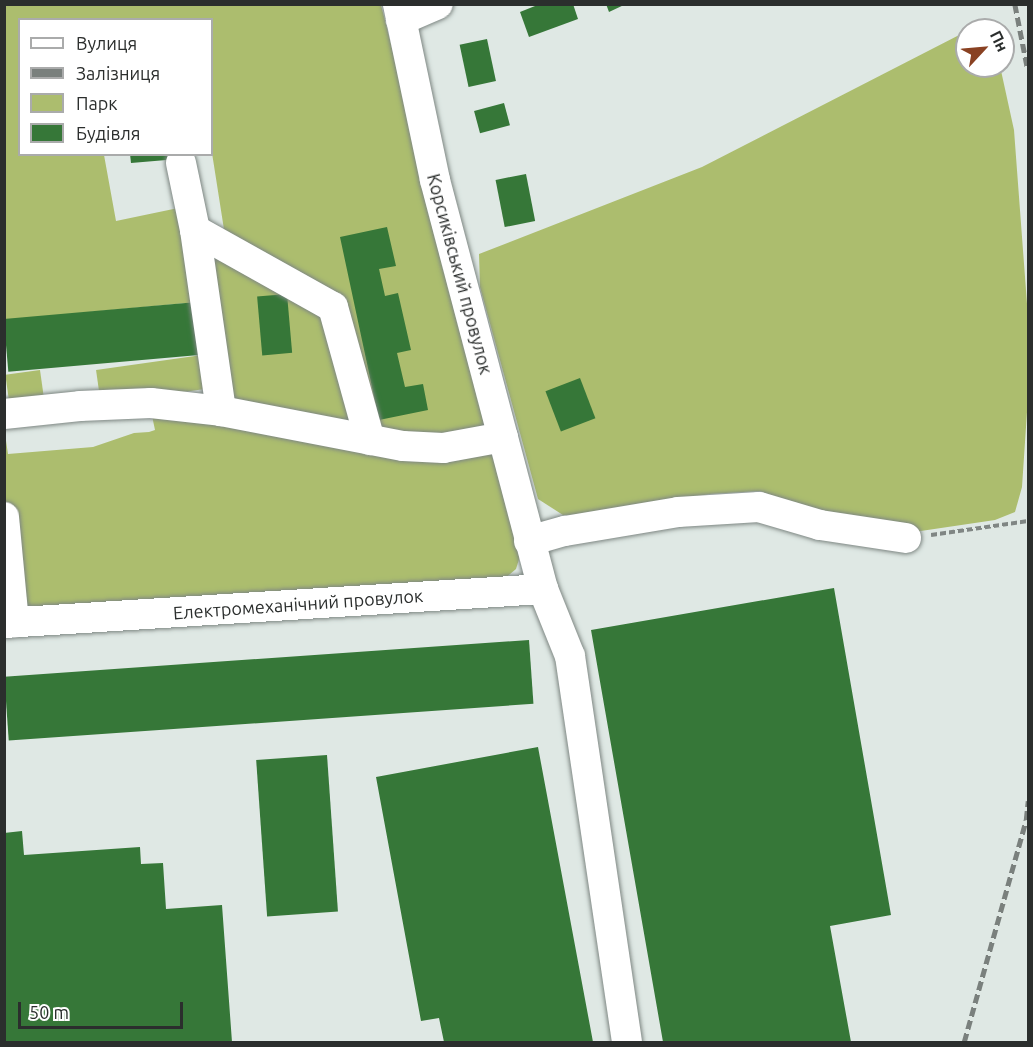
<!DOCTYPE html>
<meta charset="utf-8">
<style>
body{margin:0}
#map{position:relative;width:1033px;height:1047px;overflow:hidden;background:#dfe8e4;font-family:Ubuntu,sans-serif}
div>[style]{position:absolute}
[style*='--x']{left:calc(var(--x)*1px);top:calc(var(--y)*1px);width:calc(var(--w)*1px);rotate:calc(var(--a)*1deg)}
.green>*{inset:0;background:#acbd6e;transform-origin:0 0}
.building>*{inset:0;background:#367738;transform-origin:0 0}
.path>*{height:4px;margin-top:-2px;transform-origin:0;background:repeating-linear-gradient(90deg,#808684 0 6px,transparent 0 9px)}
.roads{filter:drop-shadow(0 0 2px #7e8783) drop-shadow(0 0 2px #7e8783)}
.minor>*{height:30px;margin:-15px;padding:0 15px;transform-origin:15px;border-radius:15px;background:#fff}
.rail>*{height:4.5px;margin-top:-2.25px;transform-origin:0;background:repeating-linear-gradient(90deg,#7a807d 0 9px,transparent 0 13.5px)}
span{translate:-50% -50%;white-space:nowrap;text-align:center;line-height:1.15;-webkit-text-stroke:6px #fff;paint-order:stroke}
.street-label{font-size:18px;color:#2b2e2d}
.frame{position:absolute;inset:0;border:6px solid #2b2e2d;pointer-events:none}
.legend{position:absolute;left:18px;top:18px;width:195px;height:138px;box-sizing:border-box;background:#fff;border:2px solid #aaabab;margin:0;padding:8px 10px;list-style:none;font-size:18px;color:#2b2e2d}
.legend li{display:flex;align-items:center;gap:12px;height:30px}
.legend b{width:30px;border:2px solid #aaabab}
.north{position:absolute;left:955px;top:18px;width:60px;height:60px;box-sizing:border-box;background:#fff;border:2px solid #aaabab;border-radius:50%;rotate:64deg;font-size:16px;font-weight:700;line-height:24px;text-align:center;color:#2b2e2d}
.north::after{content:'';display:block;margin:auto;width:21px;height:27px;background:#894122;clip-path:polygon(50% 0,100% 100%,50% 72%,0 100%)}
.scale{position:absolute;left:18px;top:1002px;width:165px;height:27px;box-sizing:border-box;border:3px solid #2b2e2d;border-top:0;padding-left:8px;font-size:18px;line-height:21px;white-space:nowrap;color:#2b2e2d;-webkit-text-stroke:4px #fff;paint-order:stroke}
</style>
<div id="map">
<div class="green">
<div style="clip-path:polygon(4px 5px,381px 5px,521px 553px,516px 569px,504px 579px,5px 613px,5px 434px,8px 454px,93px 447px,134px 433px,149px 432px,155px 430px,150px 406px,230px 419px,204px 261px,228px 255px,212px 153px,212px 20px,20px 20px,20px 154px,104px 155px,116px 221px,183px 207px,197px 302px,5px 320px)"></div>
<div style="clip-path:polygon(967px 31px,967px 66px,1000px 66px,1014px 130px,1028px 317px,1028px 397px,1022px 487px,1015px 512px,995px 520px,914px 532px,813px 510px,760px 491px,709px 494px,611px 514px,563px 515px,538px 499px,480px 287px,479px 254px,702px 167px)"></div>
<div style="left:202px;top:355px;width:34px;height:107px;rotate:82deg"></div>
<div style="left:40px;top:370px;width:36px;height:35px;rotate:82deg"></div>
</div>
<div class="building">
<div style="clip-path:polygon(540px 4px,573px 4px,578px 19px,529px 37px,520px 12px)"></div>
<div style="clip-path:polygon(606px 4px,626px 4px,609px 12px)"></div>
<div style="left:487px;top:39px;width:43px;height:28px;rotate:78deg"></div>
<div style="left:504px;top:103px;width:23px;height:31px;rotate:75deg"></div>
<div style="clip-path:polygon(130px 154px,190px 154px,190px 158px,131px 163px)"></div>
<div style="left:526px;top:174px;width:48px;height:31px;rotate:79deg"></div>
<div style="clip-path:polygon(387px 227px,396px 266px,379px 269px,385px 296px,398px 293px,411px 350px,397px 353px,405px 387px,423px 384px,428px 410px,379px 420px,340px 237px)"></div>
<div style="left:287px;top:294px;width:59px;height:30px;rotate:85deg"></div>
<div style="left:197px;top:302px;width:53px;height:194px;rotate:85deg"></div>
<div style="left:580px;top:378px;width:43px;height:37px;rotate:69deg"></div>
<div style="clip-path:polygon(834px 588px,891px 915px,830px 926px,851px 1042px,663px 1042px,591px 630px)"></div>
<div style="left:529px;top:640px;width:64px;height:526px;rotate:86deg"></div>
<div style="clip-path:polygon(538px 747px,593px 1042px,444px 1042px,439px 1018px,421px 1021px,376px 777px)"></div>
<div style="left:327px;top:755px;width:157px;height:71px;rotate:86deg"></div>
<div style="clip-path:polygon(22px 831px,24px 855px,140px 847px,141px 864px,163px 863px,166px 909px,222px 905px,232px 1042px,4px 1042px,4px 833px)"></div>
</div>
<div class="path">
<div style="--x:931;--y:535;--w:98;--a:-8.2"></div>
</div>
<div class="roads">
<div class="minor">
<div style="--x:401;--y:20;--w:40;--a:-23.4"></div>
<div style="--x:181;--y:163;--w:68;--a:78.2"></div>
<div style="--x:195;--y:230;--w:158;--a:29.2"></div>
<div style="--x:333;--y:307;--w:138;--a:74.5"></div>
<div style="--x:195;--y:230;--w:183;--a:81.8"></div>
<div style="--x:4;--y:414;--w:76;--a:-6"></div>
<div style="--x:80;--y:406;--w:71;--a:-2.4"></div>
<div style="--x:151;--y:403;--w:70;--a:6.5"></div>
<div style="--x:221;--y:411;--w:185;--a:10.9"></div>
<div style="--x:403;--y:446;--w:40;--a:2.9"></div>
<div style="--x:443;--y:448;--w:61;--a:-10.4"></div>
<div style="--x:4;--y:517;--w:106;--a:84.6"></div>
<div style="--x:529;--y:541;--w:37;--a:-16"></div>
<div style="--x:565;--y:531;--w:115;--a:-9.5"></div>
<div style="--x:678;--y:512;--w:81;--a:-3.5"></div>
<div style="--x:759;--y:507;--w:64;--a:16.4"></div>
<div style="--x:820;--y:525;--w:87;--a:8.6"></div>
<div style="--x:543;--y:589;--w:72;--a:68.1"></div>
<div style="--x:570;--y:656;--w:390;--a:81.6"></div>
<div style="--x:4;--y:623;--w:540;--a:-3.61"></div>
<div style="--x:543;--y:589;--w:423;--a:-104.8"></div>
<div style="--x:435;--y:180;--w:180;--a:-101.9"></div>
</div>
</div>
<div class="rail">
<div style="--x:1015;--y:4;--w:67;--a:78.9"></div>
<div style="--x:964;--y:1042;--w:230;--a:-74.4"></div>
<div style="--x:1026;--y:820;--w:19;--a:-84"></div>
</div>
<div class="street-label">
<span style="left:460px;top:274px;rotate:75deg">Корсиківський провулок</span>
<span style="left:298px;top:604px;rotate:-4deg">Електромеханічний провулок</span>
</div>
<div class="frame"></div>
<ul class="legend">
<li><b style="height:8px;background:#fff"></b>Вулиця</li>
<li><b style="height:8px;background:#7a807d"></b>Залізниця</li>
<li><b style="height:16px;background:#acbd6e"></b>Парк</li>
<li><b style="height:16px;background:#367738"></b>Будівля</li>
</ul>
<div class="north">Пн</div>
<div class="scale">50 m</div>
</div>
